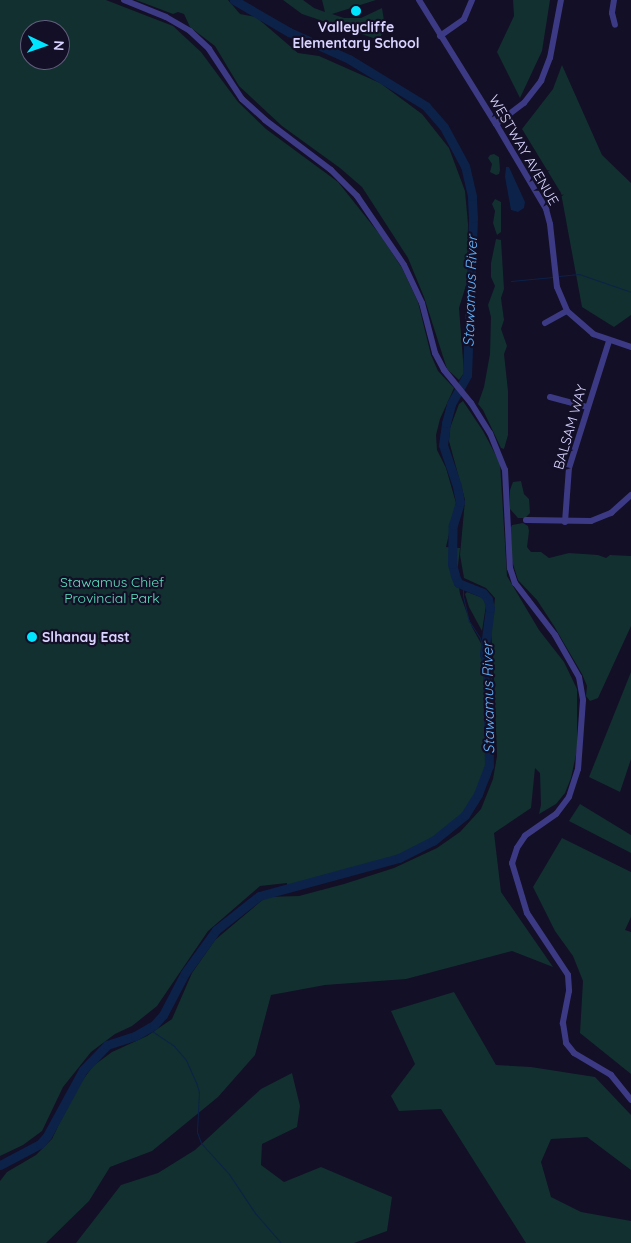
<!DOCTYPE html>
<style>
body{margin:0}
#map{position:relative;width:631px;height:1243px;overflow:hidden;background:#130f26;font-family:Quicksand,sans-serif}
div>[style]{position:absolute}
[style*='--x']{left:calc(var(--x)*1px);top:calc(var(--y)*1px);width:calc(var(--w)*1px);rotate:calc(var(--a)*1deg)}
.green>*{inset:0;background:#12302f}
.water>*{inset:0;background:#0c2248}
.stream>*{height:1px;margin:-0.5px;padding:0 0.5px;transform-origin:0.5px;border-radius:0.5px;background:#0c2248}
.river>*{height:9px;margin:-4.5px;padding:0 4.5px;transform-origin:4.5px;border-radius:4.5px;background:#0c2248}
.minor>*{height:6px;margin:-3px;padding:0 3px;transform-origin:3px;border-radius:3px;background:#3d3a85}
.dots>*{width:14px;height:14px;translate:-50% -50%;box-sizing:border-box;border:2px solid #130f26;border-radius:50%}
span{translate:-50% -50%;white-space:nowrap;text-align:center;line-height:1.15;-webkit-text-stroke:4.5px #130f26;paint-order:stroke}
.poi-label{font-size:14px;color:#d9d4ff;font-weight:700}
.left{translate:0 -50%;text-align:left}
.street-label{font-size:14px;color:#d9d4ff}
.park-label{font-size:14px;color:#5fe0c0}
.water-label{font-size:15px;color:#62b6ff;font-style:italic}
.north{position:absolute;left:20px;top:20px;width:50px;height:50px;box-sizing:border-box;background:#130f26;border:1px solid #625e7d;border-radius:50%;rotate:93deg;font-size:14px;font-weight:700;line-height:20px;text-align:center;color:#d9d4ff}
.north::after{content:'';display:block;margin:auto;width:18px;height:22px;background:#00e5ff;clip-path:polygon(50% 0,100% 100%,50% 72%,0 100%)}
</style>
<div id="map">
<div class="green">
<div style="clip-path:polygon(evenodd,0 0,106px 0,173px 26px,201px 52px,238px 102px,266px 129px,338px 182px,381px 236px,402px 268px,418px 302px,431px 355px,438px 371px,454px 388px,440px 419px,436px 435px,437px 450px,446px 468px,456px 503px,446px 547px,460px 548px,457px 574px,460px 594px,472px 627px,489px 658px,494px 753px,490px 777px,481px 796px,465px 815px,433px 841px,399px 858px,347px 874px,311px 881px,287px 891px,287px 883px,260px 886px,208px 931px,157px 1006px,132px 1026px,115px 1034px,91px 1052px,63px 1087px,42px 1131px,23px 1145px,0 1156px,0 0,30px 30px,60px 30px,60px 60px,30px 60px,30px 30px)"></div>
<div style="clip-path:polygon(136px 0,228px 0,240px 14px,256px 17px,298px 53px,319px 56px,380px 83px,422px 114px,449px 148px,465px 191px,468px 224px,467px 282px,459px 308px,464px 373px,459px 380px,447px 369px,424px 297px,408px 258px,362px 187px,340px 168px,282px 126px,239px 86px,215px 46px,190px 27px,184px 14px,178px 12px,173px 14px)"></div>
<div style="clip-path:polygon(283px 0,303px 0,314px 8px,325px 12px,322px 0,376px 0,332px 14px,344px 18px,361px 18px,382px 8px,385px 27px,379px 40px,302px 14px)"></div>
<div style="clip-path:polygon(513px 0,550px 0,542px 51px,520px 98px,497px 52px,514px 16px)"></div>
<div style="clip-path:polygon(562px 65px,602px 155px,631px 183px,631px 315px,614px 327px,582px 307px,561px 193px,522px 129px,553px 89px)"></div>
<div style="clip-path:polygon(494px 154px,499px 157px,500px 170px,499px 174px,496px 175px,490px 172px,492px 164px,488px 158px,490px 155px)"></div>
<div style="clip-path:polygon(495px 199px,501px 202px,501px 232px,497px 235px,493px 223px,495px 211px,492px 204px)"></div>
<div style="clip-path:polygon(496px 239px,501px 240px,504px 289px,501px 298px,504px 320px,501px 329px,507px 346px,504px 354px,508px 391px,508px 435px,504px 449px,501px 448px,483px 410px,478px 404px,484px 387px,490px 354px,491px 317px,488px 305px,495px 286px,491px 277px,491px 263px)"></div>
<div style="clip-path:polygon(463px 401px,483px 431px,500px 463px,507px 576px,539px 630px,564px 662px,577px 689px,577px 750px,571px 778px,565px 793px,556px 804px,539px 814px,541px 805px,540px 773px,535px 768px,531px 808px,494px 833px,501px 892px,553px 967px,512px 951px,406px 979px,325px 985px,271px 995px,255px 1055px,218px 1097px,152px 1151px,110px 1167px,89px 1201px,46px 1243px,0 1243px,0 1181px,7px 1172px,36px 1155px,52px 1139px,74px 1092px,93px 1066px,112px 1052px,147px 1036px,172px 1019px,192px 973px,215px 940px,266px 897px,299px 896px,344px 884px,394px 868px,437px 848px,460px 832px,481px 809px,493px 779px,497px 756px,493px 654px,491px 634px,495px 598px,486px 588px,464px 578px,460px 555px,465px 500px,449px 441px,450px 428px,459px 404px)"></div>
<div style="clip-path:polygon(521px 481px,524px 494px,529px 499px,530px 513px,525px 518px,518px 518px,510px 509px,510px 490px,513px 482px)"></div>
<div style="clip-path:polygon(523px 523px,528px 526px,529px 531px,527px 547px,531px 552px,541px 552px,549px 558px,569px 553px,598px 555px,606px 558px,610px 555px,631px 556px,631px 626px,598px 698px,590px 701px,586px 696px,587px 686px,582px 674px,554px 626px,537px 600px,518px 580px,512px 561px,509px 532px,512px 525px)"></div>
<div style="clip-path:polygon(467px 592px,483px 598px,486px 605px,482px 631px,469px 607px,465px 594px)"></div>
<div style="clip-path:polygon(631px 672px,631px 759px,620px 792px,589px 777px)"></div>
<div style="clip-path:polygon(580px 804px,631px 835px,631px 853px,569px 821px)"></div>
<div style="clip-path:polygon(562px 838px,631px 872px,631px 917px,625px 930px,631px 932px,631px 1074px,580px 1033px,583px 981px,573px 956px,555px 931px,533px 887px)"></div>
<div style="clip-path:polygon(454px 992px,496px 1065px,531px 1067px,595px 1077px,631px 1115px,631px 1170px,587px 1137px,551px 1139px,541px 1162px,551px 1197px,581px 1212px,631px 1221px,631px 1243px,526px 1243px,441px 1109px,399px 1111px,391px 1096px,415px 1064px,391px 1011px)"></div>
<div style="clip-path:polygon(292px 1073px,300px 1106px,297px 1127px,262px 1144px,261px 1165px,284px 1182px,321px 1167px,392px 1197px,387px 1231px,354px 1243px,76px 1243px,121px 1185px,158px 1173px,195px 1150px,261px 1089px)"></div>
</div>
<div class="water">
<div style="clip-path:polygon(506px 167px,509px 167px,525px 202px,524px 208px,518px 212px,511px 210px,505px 177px)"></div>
</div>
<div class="stream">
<div style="--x:559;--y:276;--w:20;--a:-6"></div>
<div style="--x:579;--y:274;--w:55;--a:19.1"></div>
<div style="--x:511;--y:281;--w:42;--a:-5.4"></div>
<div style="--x:463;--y:586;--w:10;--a:90"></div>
<div style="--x:463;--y:596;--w:26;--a:77"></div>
<div style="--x:469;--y:621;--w:20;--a:57"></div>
<div style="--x:480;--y:638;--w:16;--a:76"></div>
<div style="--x:154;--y:1025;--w:6;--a:108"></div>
<div style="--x:152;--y:1031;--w:27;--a:34"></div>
<div style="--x:174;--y:1046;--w:18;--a:49"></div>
<div style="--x:186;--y:1060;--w:24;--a:66"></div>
<div style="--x:196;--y:1082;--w:10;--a:73"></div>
<div style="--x:199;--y:1092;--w:40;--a:92.9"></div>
<div style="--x:197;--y:1132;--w:12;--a:70"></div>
<div style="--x:201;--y:1143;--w:42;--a:47.9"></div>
<div style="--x:229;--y:1174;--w:47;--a:56.3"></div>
<div style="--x:255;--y:1213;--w:40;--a:49"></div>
</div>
<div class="river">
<div style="--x:0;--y:1165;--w:45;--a:-27.7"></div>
<div style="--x:40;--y:1144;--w:11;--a:-49"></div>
<div style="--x:47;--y:1136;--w:75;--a:-61.4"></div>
<div style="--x:83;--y:1070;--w:35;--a:-46"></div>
<div style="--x:107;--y:1045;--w:29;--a:-18"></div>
<div style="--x:135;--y:1036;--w:22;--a:-30"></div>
<div style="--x:154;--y:1025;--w:13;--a:-48"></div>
<div style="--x:163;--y:1015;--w:47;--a:-62.4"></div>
<div style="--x:185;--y:973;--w:53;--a:-54.2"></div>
<div style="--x:216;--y:930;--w:55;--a:-38.3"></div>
<div style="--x:259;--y:896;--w:145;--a:-15.2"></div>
<div style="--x:399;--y:858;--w:38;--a:-27"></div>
<div style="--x:433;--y:841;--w:41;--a:-39.1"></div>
<div style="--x:465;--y:815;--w:25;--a:-58"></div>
<div style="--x:478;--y:794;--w:30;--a:-69"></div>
<div style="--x:489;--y:766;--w:101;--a:-91.1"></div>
<div style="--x:487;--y:665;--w:11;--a:-105"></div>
<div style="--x:484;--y:654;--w:46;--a:-82.6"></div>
<div style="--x:490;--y:608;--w:9;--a:-103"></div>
<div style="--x:488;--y:599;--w:8;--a:-130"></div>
<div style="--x:483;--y:593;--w:27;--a:-158"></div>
<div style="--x:458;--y:583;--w:9;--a:-111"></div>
<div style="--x:455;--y:575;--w:11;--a:-105"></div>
<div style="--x:452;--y:564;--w:39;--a:-89"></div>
<div style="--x:453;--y:525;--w:24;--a:-73"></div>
<div style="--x:460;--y:502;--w:16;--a:-101"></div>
<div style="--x:457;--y:486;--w:43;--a:-108.9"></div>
<div style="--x:443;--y:445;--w:22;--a:-82"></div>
<div style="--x:446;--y:423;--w:20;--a:-75"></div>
<div style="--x:451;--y:404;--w:33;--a:-61"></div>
<div style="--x:467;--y:375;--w:157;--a:-87.8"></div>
<div style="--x:473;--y:218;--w:22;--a:-93"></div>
<div style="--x:472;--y:196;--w:31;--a:-103"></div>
<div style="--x:465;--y:166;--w:44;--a:-118.3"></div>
<div style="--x:444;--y:127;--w:28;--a:-131"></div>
<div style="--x:426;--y:106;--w:90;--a:-148.6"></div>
<div style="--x:349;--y:59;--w:66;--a:-155.8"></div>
<div style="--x:289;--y:32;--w:64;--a:-149.8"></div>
</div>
<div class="minor">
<div style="--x:124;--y:0;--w:45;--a:22"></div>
<div style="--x:166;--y:17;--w:28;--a:30"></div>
<div style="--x:190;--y:31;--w:26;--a:43"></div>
<div style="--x:209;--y:49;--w:60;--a:56.6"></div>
<div style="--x:242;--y:99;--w:31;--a:42"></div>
<div style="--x:265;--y:120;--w:83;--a:37.1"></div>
<div style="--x:331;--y:170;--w:37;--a:45"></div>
<div style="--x:357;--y:196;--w:83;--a:55.7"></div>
<div style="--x:404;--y:265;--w:42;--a:64.7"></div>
<div style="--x:422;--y:303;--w:52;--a:75.4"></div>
<div style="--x:435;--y:353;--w:19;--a:62"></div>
<div style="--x:444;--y:370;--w:43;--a:50.7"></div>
<div style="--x:471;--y:403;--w:36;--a:58"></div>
<div style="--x:490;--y:433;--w:40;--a:68"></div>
<div style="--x:505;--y:470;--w:98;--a:87.1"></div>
<div style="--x:510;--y:568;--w:16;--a:72"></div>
<div style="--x:515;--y:583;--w:66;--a:52.4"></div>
<div style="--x:555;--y:635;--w:48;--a:60.3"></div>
<div style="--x:579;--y:677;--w:23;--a:80"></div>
<div style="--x:583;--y:700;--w:69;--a:94.1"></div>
<div style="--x:578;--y:769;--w:29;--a:108"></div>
<div style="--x:569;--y:797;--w:21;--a:127"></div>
<div style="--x:556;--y:814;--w:38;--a:145"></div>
<div style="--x:525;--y:836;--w:14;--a:124"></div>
<div style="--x:517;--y:848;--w:16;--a:108"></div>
<div style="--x:512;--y:863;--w:52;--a:73.3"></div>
<div style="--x:527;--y:913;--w:74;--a:56.5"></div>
<div style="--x:568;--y:975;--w:16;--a:86"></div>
<div style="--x:569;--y:991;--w:33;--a:101"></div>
<div style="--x:563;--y:1023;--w:20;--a:81"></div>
<div style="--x:566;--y:1043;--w:13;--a:51"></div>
<div style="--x:574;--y:1053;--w:43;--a:30.7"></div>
<div style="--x:611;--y:1075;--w:32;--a:51"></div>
<div style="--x:419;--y:0;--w:146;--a:58.2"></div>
<div style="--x:496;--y:124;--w:99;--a:59.5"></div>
<div style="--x:546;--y:209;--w:16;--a:75"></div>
<div style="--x:550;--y:224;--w:63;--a:83.7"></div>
<div style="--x:557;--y:287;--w:26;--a:67"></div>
<div style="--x:567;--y:311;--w:35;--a:41"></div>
<div style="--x:593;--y:334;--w:40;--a:18.9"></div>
<div style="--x:614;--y:0;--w:13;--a:99"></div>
<div style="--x:612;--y:13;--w:12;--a:76"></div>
<div style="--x:440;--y:36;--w:29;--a:-35"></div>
<div style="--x:464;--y:19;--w:21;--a:-67"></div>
<div style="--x:496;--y:124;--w:35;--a:-37"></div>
<div style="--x:524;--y:103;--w:28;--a:-52"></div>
<div style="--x:541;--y:81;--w:25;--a:-69"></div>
<div style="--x:550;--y:58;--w:59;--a:-79.3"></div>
<div style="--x:545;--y:323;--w:25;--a:-29"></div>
<div style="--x:550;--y:397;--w:39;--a:15"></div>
<div style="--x:526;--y:520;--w:65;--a:0.9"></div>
<div style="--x:591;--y:521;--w:22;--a:-22"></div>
<div style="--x:611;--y:513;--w:27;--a:-42"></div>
<div style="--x:565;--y:522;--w:54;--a:-85.8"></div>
<div style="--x:569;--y:468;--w:133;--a:-72.5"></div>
</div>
<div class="dots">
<div style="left:356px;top:11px;background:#00e5ff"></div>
<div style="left:32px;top:637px;background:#00e5ff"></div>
</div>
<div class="poi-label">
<span style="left:356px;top:35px">Valleycliffe<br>Elementary School</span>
<span class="left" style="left:42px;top:637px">Slhanay East</span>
</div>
<div class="street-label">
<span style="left:524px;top:150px;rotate:60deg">WESTWAY AVENUE</span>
<span style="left:570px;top:427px;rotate:-74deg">BALSAM WAY</span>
</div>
<div class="park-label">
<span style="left:112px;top:590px">Stawamus Chief<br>Provincial Park</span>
</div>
<div class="water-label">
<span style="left:470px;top:291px;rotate:-88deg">Stawamus River</span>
<span style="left:488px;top:698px;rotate:-91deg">Stawamus River</span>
</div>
<div class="north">N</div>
</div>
